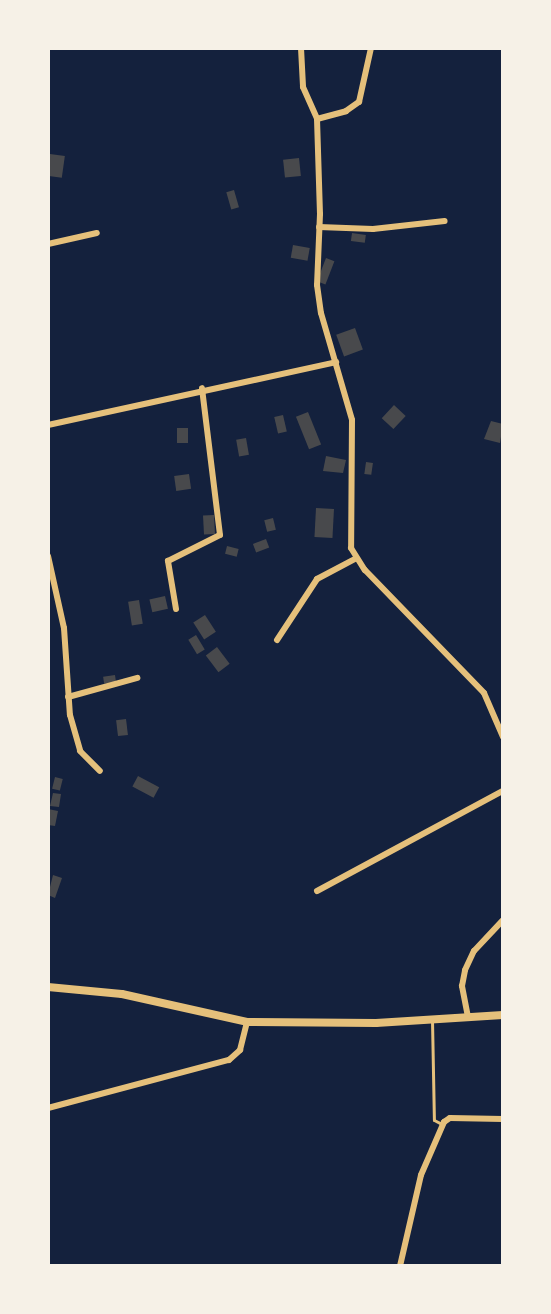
<!DOCTYPE html>
<style>
body{margin:0}
#map{position:relative;width:551px;height:1314px;overflow:hidden;background:#14213d;font-family:"Crimson Pro",serif}
div>[style]{position:absolute}
[style*='--x']{left:calc(var(--x)*1px);top:calc(var(--y)*1px);width:calc(var(--w)*1px);rotate:calc(var(--a)*1deg)}
.building>*{inset:0;background:#48494c;transform-origin:0 0}
.service>*{height:3px;margin:-1.5px;padding:0 1.5px;transform-origin:1.5px;border-radius:1.5px;background:#e5c07b}
.minor>*{height:6px;margin:-3px;padding:0 3px;transform-origin:3px;border-radius:3px;background:#e5c07b}
.tertiary>*{height:8px;margin:-4px;padding:0 4px;transform-origin:4px;border-radius:4px;background:#e5c07b}
span{translate:-50% -50%;white-space:nowrap;text-align:center;line-height:1.15;-webkit-text-stroke:6px #f6f1e7;paint-order:stroke}
.frame{position:absolute;inset:0;border:50px solid #f6f1e7;pointer-events:none}
</style>
<div id="map">
<div class="building">
<div style="left:50px;top:154px;width:15px;height:22px;rotate:8deg"></div>
<div style="left:299px;top:158px;width:18px;height:16px;rotate:84deg"></div>
<div style="left:234px;top:190px;width:18px;height:8px;rotate:74deg"></div>
<div style="left:352px;top:233px;width:14px;height:8px;rotate:8deg"></div>
<div style="left:293px;top:245px;width:17px;height:13px;rotate:10deg"></div>
<div style="left:326px;top:258px;width:9px;height:25px;rotate:21deg"></div>
<div style="left:355px;top:328px;width:23px;height:20px;rotate:70deg"></div>
<div style="left:394px;top:405px;width:16px;height:18px;rotate:43deg"></div>
<div style="left:308px;top:412px;width:35px;height:13px;rotate:68deg"></div>
<div style="left:283px;top:415px;width:17px;height:9px;rotate:77deg"></div>
<div style="clip-path:polygon(491px 421px,503px 424px,500px 443px,484px 439px)"></div>
<div style="left:177px;top:428px;width:11px;height:15px"></div>
<div style="left:246px;top:438px;width:17px;height:10px;rotate:80deg"></div>
<div style="clip-path:polygon(326px 456px,346px 460px,343px 473px,323px 471px)"></div>
<div style="left:366px;top:462px;width:7px;height:12px;rotate:8deg"></div>
<div style="left:189px;top:474px;width:15px;height:15px;rotate:82deg"></div>
<div style="left:316px;top:508px;width:18px;height:29px;rotate:3deg"></div>
<div style="left:214px;top:515px;width:19px;height:11px;rotate:87deg"></div>
<div style="left:273px;top:518px;width:12px;height:9px;rotate:76deg"></div>
<div style="left:266px;top:539px;width:9px;height:14px;rotate:69deg"></div>
<div style="left:227px;top:546px;width:12px;height:8px;rotate:14deg"></div>
<div style="left:165px;top:596px;width:13px;height:16px;rotate:77deg"></div>
<div style="left:139px;top:600px;width:24px;height:11px;rotate:81deg"></div>
<div style="left:205px;top:615px;width:20px;height:14px;rotate:57deg"></div>
<div style="left:196px;top:635px;width:17px;height:9px;rotate:59deg"></div>
<div style="left:217px;top:647px;width:21px;height:14px;rotate:53deg"></div>
<div style="left:115px;top:675px;width:7px;height:12px;rotate:82deg"></div>
<div style="left:126px;top:719px;width:16px;height:10px;rotate:83deg"></div>
<div style="left:138px;top:776px;width:24px;height:12px;rotate:28deg"></div>
<div style="left:55px;top:777px;width:8px;height:12px;rotate:14deg"></div>
<div style="clip-path:polygon(53px 793px,61px 794px,59px 807px,50px 806px)"></div>
<div style="clip-path:polygon(48px 809px,58px 811px,55px 826px,48px 825px)"></div>
<div style="clip-path:polygon(53px 875px,62px 878px,55px 898px,48px 895px)"></div>
</div>
<div class="service">
<div style="--x:432;--y:1020;--w:100;--a:88.9"></div>
<div style="--x:434;--y:1120;--w:9;--a:27"></div>
</div>
<div class="minor">
<div style="--x:301;--y:48;--w:39;--a:87"></div>
<div style="--x:303;--y:87;--w:35;--a:66"></div>
<div style="--x:317;--y:119;--w:95;--a:88.2"></div>
<div style="--x:320;--y:214;--w:71;--a:92.4"></div>
<div style="--x:317;--y:285;--w:28;--a:82"></div>
<div style="--x:321;--y:313;--w:111;--a:73.8"></div>
<div style="--x:352;--y:420;--w:128;--a:90.4"></div>
<div style="--x:351;--y:548;--w:26;--a:58"></div>
<div style="--x:365;--y:570;--w:171;--a:45.9"></div>
<div style="--x:484;--y:693;--w:48;--a:66.6"></div>
<div style="--x:317;--y:119;--w:30;--a:-15"></div>
<div style="--x:346;--y:111;--w:16;--a:-35"></div>
<div style="--x:359;--y:102;--w:55;--a:-77.5"></div>
<div style="--x:319;--y:227;--w:54;--a:2.1"></div>
<div style="--x:373;--y:229;--w:72;--a:-6.3"></div>
<div style="--x:48;--y:244;--w:50;--a:-12.7"></div>
<div style="--x:48;--y:425;--w:295;--a:-12.3"></div>
<div style="--x:48;--y:556;--w:74;--a:77.5"></div>
<div style="--x:64;--y:628;--w:87;--a:86.1"></div>
<div style="--x:70;--y:715;--w:37;--a:74"></div>
<div style="--x:80;--y:751;--w:28;--a:45"></div>
<div style="--x:176;--y:609;--w:49;--a:-99.5"></div>
<div style="--x:168;--y:561;--w:58;--a:-26.6"></div>
<div style="--x:220;--y:535;--w:148;--a:-97"></div>
<div style="--x:277;--y:640;--w:73;--a:-56.7"></div>
<div style="--x:317;--y:579;--w:43;--a:-27.8"></div>
<div style="--x:68;--y:697;--w:72;--a:-15.4"></div>
<div style="--x:317;--y:891;--w:211;--a:-28.3"></div>
<div style="--x:468;--y:1017;--w:32;--a:-101"></div>
<div style="--x:462;--y:986;--w:16;--a:-79"></div>
<div style="--x:465;--y:970;--w:21;--a:-65"></div>
<div style="--x:474;--y:951;--w:42;--a:-46.9"></div>
<div style="--x:48;--y:1108;--w:187;--a:-14.9"></div>
<div style="--x:229;--y:1060;--w:15;--a:-42"></div>
<div style="--x:240;--y:1050;--w:29;--a:-76"></div>
<div style="--x:400;--y:1266;--w:93;--a:-77"></div>
<div style="--x:421;--y:1175;--w:58;--a:-66.5"></div>
<div style="--x:444;--y:1122;--w:7;--a:-34"></div>
<div style="--x:450;--y:1118;--w:53;--a:1.1"></div>
</div>
<div class="tertiary">
<div style="--x:48;--y:987;--w:74;--a:5.4"></div>
<div style="--x:122;--y:994;--w:128;--a:12.6"></div>
<div style="--x:247;--y:1022;--w:129;--a:0.4"></div>
<div style="--x:376;--y:1023;--w:127;--a:-3.6"></div>
</div>
<div class="frame"></div>
</div>
